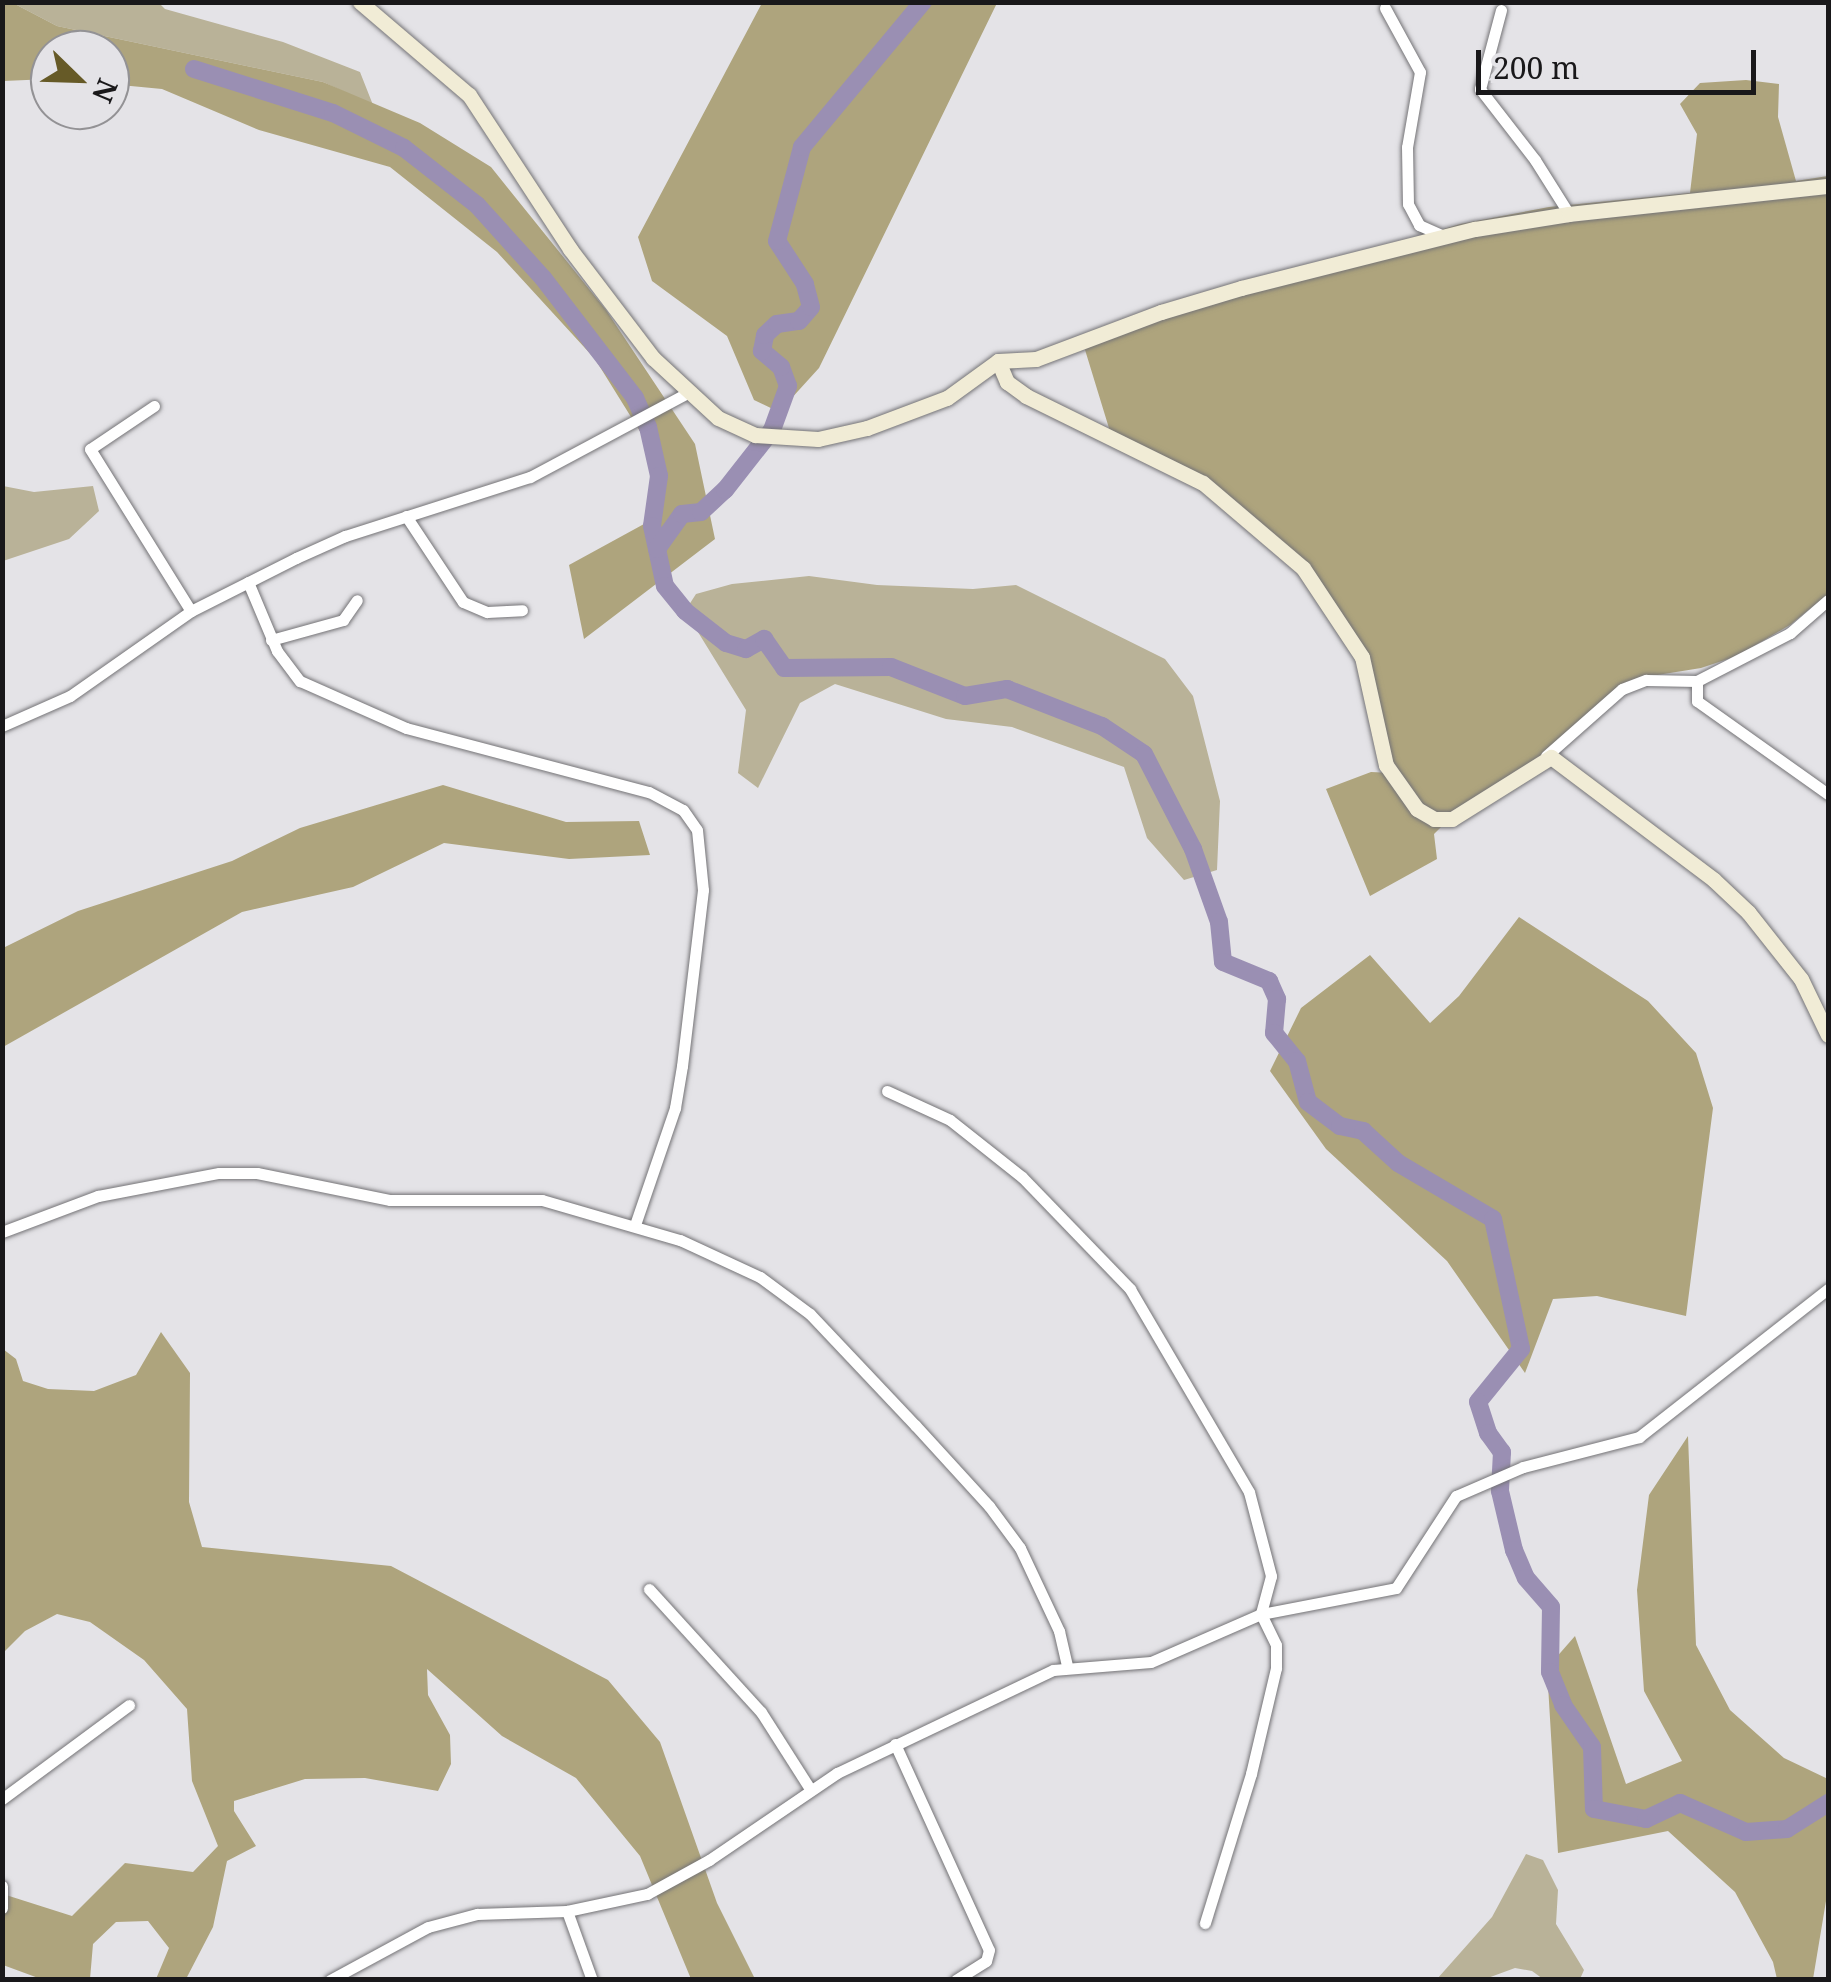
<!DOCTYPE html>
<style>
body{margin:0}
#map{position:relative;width:1831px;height:1982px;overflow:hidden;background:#e4e3e7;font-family:"Noto Serif",serif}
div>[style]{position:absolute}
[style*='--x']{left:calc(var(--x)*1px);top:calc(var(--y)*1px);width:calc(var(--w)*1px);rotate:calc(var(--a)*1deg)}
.green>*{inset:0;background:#b9b298}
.forest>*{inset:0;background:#aea47d}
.river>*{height:18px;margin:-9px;padding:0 9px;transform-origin:9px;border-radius:9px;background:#9a8fb3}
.roads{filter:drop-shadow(0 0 2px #747376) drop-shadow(0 0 2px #747376)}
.street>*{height:11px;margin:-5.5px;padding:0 5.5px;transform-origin:5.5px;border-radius:5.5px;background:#fff}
.secondary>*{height:15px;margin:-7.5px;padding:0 7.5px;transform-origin:7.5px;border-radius:7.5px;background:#f1ecd6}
span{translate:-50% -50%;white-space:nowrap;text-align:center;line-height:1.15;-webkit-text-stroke:8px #e4e3e7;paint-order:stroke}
.frame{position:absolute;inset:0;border:5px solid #19181a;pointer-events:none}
.north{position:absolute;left:30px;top:30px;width:100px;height:100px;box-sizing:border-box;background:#e4e3e7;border:2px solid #939295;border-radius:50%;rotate:113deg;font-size:28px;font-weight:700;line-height:40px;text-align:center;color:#19181a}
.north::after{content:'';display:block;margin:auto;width:35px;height:45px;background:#665a27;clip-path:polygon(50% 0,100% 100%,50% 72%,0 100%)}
.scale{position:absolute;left:1476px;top:50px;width:280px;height:45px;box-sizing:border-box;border:5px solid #19181a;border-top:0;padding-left:12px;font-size:30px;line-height:35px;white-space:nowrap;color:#19181a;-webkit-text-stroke:8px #e4e3e7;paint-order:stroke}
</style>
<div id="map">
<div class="green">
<div style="clip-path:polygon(13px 3px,159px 3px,165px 9px,283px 42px,360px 72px,373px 105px,323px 82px,57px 26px)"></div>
<div style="clip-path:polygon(3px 486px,34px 492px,93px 486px,99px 511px,69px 539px,3px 561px)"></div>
<div style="clip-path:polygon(809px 576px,877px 585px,973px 589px,1016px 585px,1165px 659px,1193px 696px,1220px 801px,1217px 870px,1184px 880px,1147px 838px,1124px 767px,1012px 727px,946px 719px,835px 684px,800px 703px,758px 788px,738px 773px,746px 710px,685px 611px,696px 594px,732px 584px)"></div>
<div style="clip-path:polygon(1526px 1854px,1543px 1860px,1558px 1890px,1556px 1924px,1584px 1970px,1580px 1979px,1543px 1979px,1532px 1971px,1515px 1968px,1485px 1979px,1437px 1979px,1492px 1917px)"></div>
</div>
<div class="forest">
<div style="clip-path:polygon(3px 3px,13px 3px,57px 26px,323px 82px,420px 123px,491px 167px,606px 310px,695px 444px,715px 539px,584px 639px,569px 565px,644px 524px,659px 462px,595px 359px,497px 252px,390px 167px,259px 130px,162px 89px,110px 84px,110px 50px,50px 50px,50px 79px,3px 81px)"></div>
<div style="clip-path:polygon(762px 3px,997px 3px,819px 368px,779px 412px,754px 400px,727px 336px,652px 281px,638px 237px)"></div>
<div style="clip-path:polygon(1746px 80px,1779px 84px,1778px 117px,1796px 181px,1828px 176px,1828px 594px,1790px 625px,1737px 656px,1701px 668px,1645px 677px,1549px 759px,1548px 768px,1445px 823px,1434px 834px,1437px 859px,1370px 896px,1326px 789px,1371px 772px,1392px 773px,1371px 673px,1310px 578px,1211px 491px,1112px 438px,1082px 340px,1460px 224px,1549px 207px,1690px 193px,1697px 134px,1680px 104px,1700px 83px)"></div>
<div style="clip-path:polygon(443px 785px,566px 822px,639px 821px,650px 855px,569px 859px,444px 843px,353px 887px,242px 912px,3px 1047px,3px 948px,78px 911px,232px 861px,300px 828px)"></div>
<div style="clip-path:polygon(1519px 917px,1648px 1001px,1696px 1053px,1713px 1108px,1686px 1316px,1597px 1296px,1553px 1299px,1525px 1373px,1447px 1261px,1326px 1149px,1270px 1071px,1301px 1008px,1370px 955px,1430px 1023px,1459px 996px)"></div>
<div style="clip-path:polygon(161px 1332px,190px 1373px,189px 1502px,202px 1547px,391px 1566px,608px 1680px,660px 1742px,717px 1903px,755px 1979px,691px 1979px,640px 1856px,576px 1778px,502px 1736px,427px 1669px,428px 1695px,450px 1735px,451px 1764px,438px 1791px,365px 1778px,305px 1779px,234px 1801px,234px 1811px,256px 1846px,227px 1861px,213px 1927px,186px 1979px,156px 1979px,169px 1948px,148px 1921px,116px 1922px,93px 1944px,90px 1979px,41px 1979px,3px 1965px,2px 1887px,6px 1895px,72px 1916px,125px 1863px,193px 1872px,218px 1846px,192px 1781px,187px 1709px,144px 1660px,90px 1622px,57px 1614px,25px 1631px,3px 1653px,3px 1349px,16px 1359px,23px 1381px,48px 1389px,94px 1391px,136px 1375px)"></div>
<div style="clip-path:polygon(1688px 1436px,1696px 1645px,1730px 1710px,1784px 1758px,1828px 1779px,1828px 1889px,1813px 1979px,1777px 1979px,1773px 1962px,1735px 1892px,1668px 1831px,1558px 1853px,1547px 1668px,1575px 1636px,1626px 1784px,1682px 1761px,1644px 1691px,1637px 1590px,1649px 1495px)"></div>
</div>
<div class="river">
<div style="--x:194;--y:69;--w:146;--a:17.6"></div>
<div style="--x:333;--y:113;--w:79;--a:26.2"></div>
<div style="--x:404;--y:148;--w:93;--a:38"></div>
<div style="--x:477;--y:205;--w:98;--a:47.9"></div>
<div style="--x:543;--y:278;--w:151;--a:52.5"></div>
<div style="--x:635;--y:398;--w:32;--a:66"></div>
<div style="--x:648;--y:427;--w:50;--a:77.3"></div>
<div style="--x:659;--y:476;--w:50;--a:98"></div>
<div style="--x:652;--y:526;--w:61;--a:77.8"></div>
<div style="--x:665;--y:586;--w:32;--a:51"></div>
<div style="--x:685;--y:611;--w:52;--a:38"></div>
<div style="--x:726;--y:643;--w:21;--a:17"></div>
<div style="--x:746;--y:649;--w:21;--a:-29"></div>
<div style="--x:764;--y:639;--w:35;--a:55"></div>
<div style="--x:784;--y:668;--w:107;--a:-0.5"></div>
<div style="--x:891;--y:667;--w:79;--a:21.4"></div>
<div style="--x:965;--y:696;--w:43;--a:-9.5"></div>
<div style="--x:1007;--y:689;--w:102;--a:21.3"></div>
<div style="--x:1102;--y:726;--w:50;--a:33.7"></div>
<div style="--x:1144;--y:754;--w:107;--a:62.7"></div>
<div style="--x:1193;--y:849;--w:77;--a:70.4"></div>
<div style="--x:1219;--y:922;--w:40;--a:84.3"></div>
<div style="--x:1223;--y:962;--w:50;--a:22.4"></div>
<div style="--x:1269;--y:981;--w:20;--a:66"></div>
<div style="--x:1277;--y:999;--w:34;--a:95"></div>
<div style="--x:1274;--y:1033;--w:36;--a:51"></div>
<div style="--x:1297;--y:1061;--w:42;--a:75"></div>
<div style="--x:1308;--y:1102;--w:40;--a:37"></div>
<div style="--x:1340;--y:1126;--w:24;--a:12"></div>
<div style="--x:1363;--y:1131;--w:47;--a:42.4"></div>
<div style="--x:1398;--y:1163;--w:110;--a:30.5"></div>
<div style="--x:1493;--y:1219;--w:133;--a:77.8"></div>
<div style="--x:1521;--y:1349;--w:68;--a:129.1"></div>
<div style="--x:1478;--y:1402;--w:33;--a:72"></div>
<div style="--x:1488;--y:1433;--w:24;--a:54"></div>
<div style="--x:1502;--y:1452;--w:39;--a:93"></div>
<div style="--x:1500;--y:1491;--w:61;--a:76.7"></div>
<div style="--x:1514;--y:1550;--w:30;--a:67"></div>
<div style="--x:1526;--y:1578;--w:38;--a:49"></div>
<div style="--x:1551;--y:1607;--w:65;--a:90.9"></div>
<div style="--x:1550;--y:1672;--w:35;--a:68"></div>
<div style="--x:1563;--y:1705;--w:51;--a:55.4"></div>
<div style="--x:1592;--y:1747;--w:62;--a:88.2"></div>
<div style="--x:1594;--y:1809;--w:53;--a:10.9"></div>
<div style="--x:1646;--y:1819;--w:38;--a:-25"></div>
<div style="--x:1680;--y:1803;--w:72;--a:23.7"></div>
<div style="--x:1746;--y:1832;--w:41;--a:-4.2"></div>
<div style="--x:1787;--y:1829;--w:49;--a:-32.4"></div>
<div style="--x:657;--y:549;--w:43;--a:-54.5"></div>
<div style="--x:682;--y:514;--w:19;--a:-6"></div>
<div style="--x:701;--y:512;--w:33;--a:-43"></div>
<div style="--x:725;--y:490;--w:76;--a:-51.9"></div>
<div style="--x:772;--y:430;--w:47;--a:-70"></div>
<div style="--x:788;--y:386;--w:20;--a:-110"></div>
<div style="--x:781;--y:367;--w:25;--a:-140"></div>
<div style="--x:762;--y:351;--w:16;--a:-79"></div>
<div style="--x:765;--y:335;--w:16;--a:-43"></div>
<div style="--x:777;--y:324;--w:22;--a:-8"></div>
<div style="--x:799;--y:321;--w:18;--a:-49"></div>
<div style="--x:811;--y:307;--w:24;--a:-105"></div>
<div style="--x:805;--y:284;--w:51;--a:-123.1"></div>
<div style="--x:777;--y:241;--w:97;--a:-75.1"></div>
<div style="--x:802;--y:147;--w:189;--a:-50.2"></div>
</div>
<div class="roads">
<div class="street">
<div style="--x:1385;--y:8;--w:73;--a:61.3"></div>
<div style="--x:1420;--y:72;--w:76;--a:99.8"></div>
<div style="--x:1407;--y:147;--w:57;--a:89"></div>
<div style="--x:1408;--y:204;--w:24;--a:62"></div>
<div style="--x:1419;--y:225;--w:27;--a:24"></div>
<div style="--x:1501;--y:10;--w:82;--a:104.9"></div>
<div style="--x:1480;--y:89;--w:90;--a:52.2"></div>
<div style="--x:1535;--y:160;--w:64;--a:57.8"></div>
<div style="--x:154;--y:406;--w:77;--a:146.1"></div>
<div style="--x:90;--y:449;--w:191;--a:58.1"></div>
<div style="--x:406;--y:516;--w:103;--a:56.5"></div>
<div style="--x:463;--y:602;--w:26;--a:23"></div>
<div style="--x:487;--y:612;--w:35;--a:-3"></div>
<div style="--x:248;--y:582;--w:75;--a:67.2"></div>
<div style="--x:277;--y:651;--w:38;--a:53"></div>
<div style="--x:300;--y:681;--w:116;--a:23.9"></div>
<div style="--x:406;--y:728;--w:251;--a:14.8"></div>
<div style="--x:649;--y:792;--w:38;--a:28"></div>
<div style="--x:683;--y:810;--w:24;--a:55"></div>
<div style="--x:697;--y:830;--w:60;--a:84.3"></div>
<div style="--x:703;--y:890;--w:177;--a:96.8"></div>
<div style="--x:682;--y:1066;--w:43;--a:99.5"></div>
<div style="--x:675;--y:1108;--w:124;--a:108.9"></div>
<div style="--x:271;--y:640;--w:75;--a:-15.5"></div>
<div style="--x:343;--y:620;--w:24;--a:-55"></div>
<div style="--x:1697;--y:681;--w:20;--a:90"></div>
<div style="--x:1697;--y:701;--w:161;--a:35.4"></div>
<div style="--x:2;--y:726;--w:74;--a:-23.8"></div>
<div style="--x:70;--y:696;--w:148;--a:-35.1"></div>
<div style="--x:191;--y:611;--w:118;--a:-26.8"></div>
<div style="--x:296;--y:558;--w:54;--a:-24.2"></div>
<div style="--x:345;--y:536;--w:194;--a:-17.7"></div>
<div style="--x:530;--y:477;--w:180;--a:-28.1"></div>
<div style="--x:1546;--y:756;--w:101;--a:-41.4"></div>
<div style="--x:1622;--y:689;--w:26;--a:-21"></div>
<div style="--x:1646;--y:680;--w:51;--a:1.1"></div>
<div style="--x:1697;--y:681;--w:105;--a:-27.3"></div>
<div style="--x:1790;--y:633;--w:50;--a:-41"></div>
<div style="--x:887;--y:1091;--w:69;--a:24.7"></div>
<div style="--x:950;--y:1120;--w:92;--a:38.4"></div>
<div style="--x:1022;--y:1177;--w:156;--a:46"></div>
<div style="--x:1130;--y:1289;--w:235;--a:59.6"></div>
<div style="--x:1249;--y:1492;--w:87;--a:75.3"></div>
<div style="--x:1271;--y:1576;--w:39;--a:105"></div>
<div style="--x:1261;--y:1614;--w:34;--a:64"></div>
<div style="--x:1276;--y:1645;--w:23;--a:90"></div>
<div style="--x:1276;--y:1668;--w:109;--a:103.3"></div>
<div style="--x:1251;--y:1774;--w:156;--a:107.2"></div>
<div style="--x:2;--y:1232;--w:103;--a:-20.6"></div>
<div style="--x:98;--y:1196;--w:123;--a:-10.8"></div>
<div style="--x:219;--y:1173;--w:38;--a:0"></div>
<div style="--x:257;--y:1173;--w:136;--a:11.5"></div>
<div style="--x:390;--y:1200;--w:152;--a:0"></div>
<div style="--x:542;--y:1200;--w:144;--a:16.2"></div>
<div style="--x:680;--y:1240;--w:88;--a:24.8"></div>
<div style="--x:760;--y:1277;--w:62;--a:36.5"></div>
<div style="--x:810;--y:1314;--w:153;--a:46.6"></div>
<div style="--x:915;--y:1425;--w:110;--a:47.6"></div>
<div style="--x:989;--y:1506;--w:52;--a:53.6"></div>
<div style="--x:1020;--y:1548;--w:92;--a:64.8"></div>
<div style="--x:1059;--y:1631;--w:36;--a:77"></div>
<div style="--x:649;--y:1589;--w:166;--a:47.7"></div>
<div style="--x:761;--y:1712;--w:91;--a:57.5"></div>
<div style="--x:895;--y:1744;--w:226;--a:65.5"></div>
<div style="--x:989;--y:1950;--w:11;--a:105"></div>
<div style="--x:986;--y:1961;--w:36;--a:148"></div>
<div style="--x:2;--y:1799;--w:158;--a:-36.5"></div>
<div style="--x:2;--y:1886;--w:22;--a:90"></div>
<div style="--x:567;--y:1911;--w:73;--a:70.1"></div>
<div style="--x:330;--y:1980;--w:111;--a:-28.4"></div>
<div style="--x:428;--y:1927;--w:51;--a:-14.9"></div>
<div style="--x:477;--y:1914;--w:90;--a:-1.9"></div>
<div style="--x:567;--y:1911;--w:82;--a:-12"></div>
<div style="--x:647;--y:1894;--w:71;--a:-28.7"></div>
<div style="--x:709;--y:1860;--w:155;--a:-34.2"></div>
<div style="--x:837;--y:1773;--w:239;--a:-25.5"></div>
<div style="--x:1053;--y:1670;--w:98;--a:-4.7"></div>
<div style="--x:1151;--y:1662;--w:120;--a:-23.6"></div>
<div style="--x:1261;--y:1614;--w:137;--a:-10.9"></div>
<div style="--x:1396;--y:1588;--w:110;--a:-56.9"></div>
<div style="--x:1456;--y:1496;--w:73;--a:-23.4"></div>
<div style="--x:1523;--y:1467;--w:120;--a:-14.5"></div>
<div style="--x:1639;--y:1437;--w:240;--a:-38.1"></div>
</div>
<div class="secondary">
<div style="--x:360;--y:2;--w:143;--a:40.5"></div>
<div style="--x:469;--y:95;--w:184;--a:56.7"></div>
<div style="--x:570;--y:249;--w:137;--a:52.7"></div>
<div style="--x:653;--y:358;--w:88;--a:42.7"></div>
<div style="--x:718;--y:418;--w:41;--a:24.7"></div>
<div style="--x:755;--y:435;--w:63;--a:3.6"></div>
<div style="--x:818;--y:439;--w:50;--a:-12.7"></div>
<div style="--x:867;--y:428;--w:85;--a:-20.6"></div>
<div style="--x:947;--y:398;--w:63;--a:-36"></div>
<div style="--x:998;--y:361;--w:38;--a:-3"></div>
<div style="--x:1036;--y:359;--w:134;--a:-20.6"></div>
<div style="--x:1161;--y:312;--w:84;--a:-16.7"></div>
<div style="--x:1241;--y:288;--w:241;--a:-14.2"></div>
<div style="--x:1475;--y:229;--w:95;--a:-9.1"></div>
<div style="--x:1569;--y:214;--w:261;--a:-6.2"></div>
<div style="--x:998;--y:361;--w:23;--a:67"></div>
<div style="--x:1007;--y:382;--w:24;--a:36"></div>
<div style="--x:1026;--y:396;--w:197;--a:26.2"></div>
<div style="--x:1203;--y:483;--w:131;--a:40.4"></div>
<div style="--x:1303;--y:568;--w:107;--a:56.5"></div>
<div style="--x:1362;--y:657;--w:111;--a:77.5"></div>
<div style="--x:1386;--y:765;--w:54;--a:54.8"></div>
<div style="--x:1417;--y:809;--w:20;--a:30"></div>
<div style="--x:1434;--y:819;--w:18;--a:0"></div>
<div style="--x:1452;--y:819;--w:117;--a:-32.1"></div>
<div style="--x:1551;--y:757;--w:204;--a:37"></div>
<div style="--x:1714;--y:880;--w:47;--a:43.3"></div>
<div style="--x:1748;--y:912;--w:85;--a:51.7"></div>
<div style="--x:1801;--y:979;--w:62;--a:64.3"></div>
</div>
</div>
<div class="frame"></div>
<div class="north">N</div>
<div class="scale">200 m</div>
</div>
